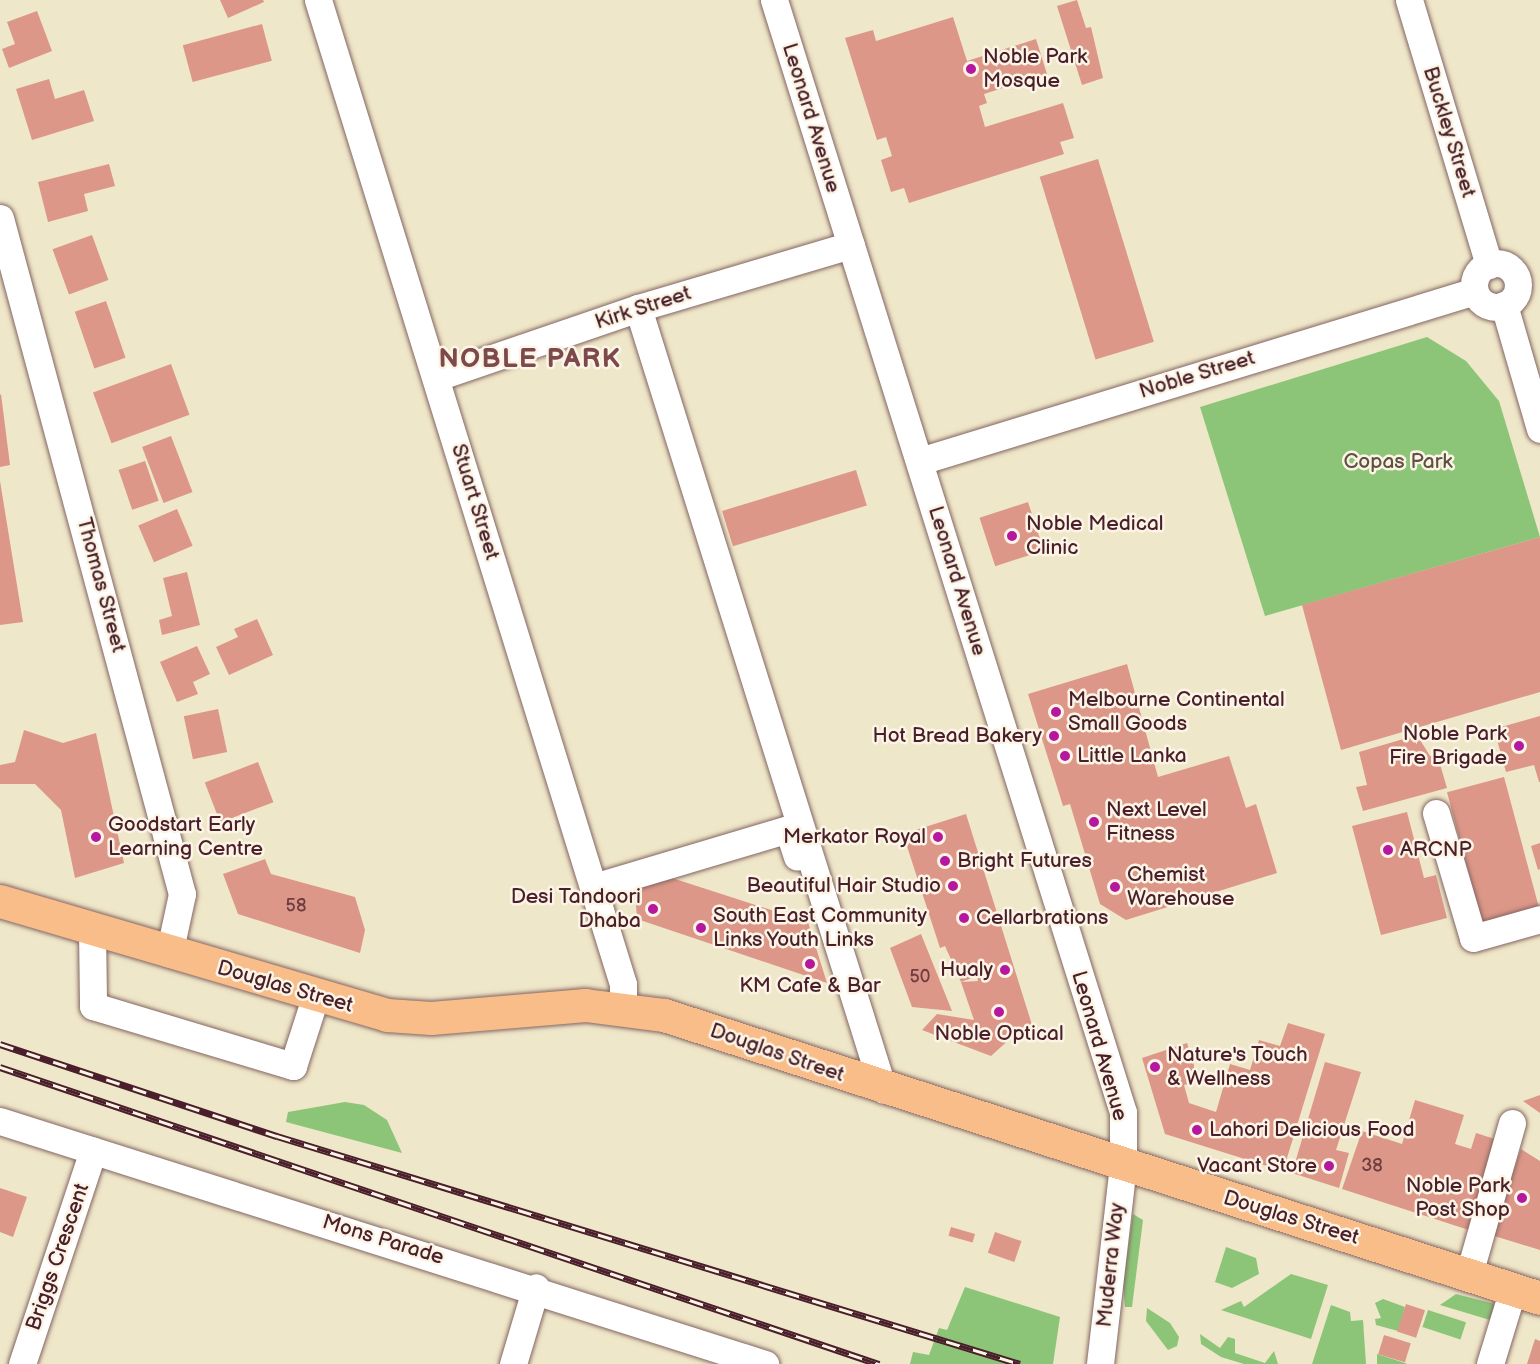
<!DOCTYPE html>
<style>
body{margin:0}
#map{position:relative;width:1540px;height:1364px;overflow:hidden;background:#efe7c9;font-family:"Balsamiq Sans",sans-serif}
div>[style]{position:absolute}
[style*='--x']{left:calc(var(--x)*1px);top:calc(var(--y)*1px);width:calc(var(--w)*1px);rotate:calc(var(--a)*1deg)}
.green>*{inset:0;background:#8cc578;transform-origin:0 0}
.building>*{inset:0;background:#dc9788;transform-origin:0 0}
.roads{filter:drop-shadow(0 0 2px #846562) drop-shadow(0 0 2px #846562)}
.minor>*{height:27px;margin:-13.5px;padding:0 13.5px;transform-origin:13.5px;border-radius:13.5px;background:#fff}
.minor>.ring{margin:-13.5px;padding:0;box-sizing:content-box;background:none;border:27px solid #fff;border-radius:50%}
.major>*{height:33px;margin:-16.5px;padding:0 16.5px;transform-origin:16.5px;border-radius:16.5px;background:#f8bd89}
.rail>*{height:7px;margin-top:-3.5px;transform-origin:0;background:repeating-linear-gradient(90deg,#fcf5e5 0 14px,#4a1f2b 0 28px);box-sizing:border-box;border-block:2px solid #4a1f2b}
.dots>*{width:16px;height:16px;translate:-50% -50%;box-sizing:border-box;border:3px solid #fcf5e5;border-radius:50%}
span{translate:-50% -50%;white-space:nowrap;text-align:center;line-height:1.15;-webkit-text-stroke:5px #fcf5e5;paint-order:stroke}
.number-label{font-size:18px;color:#6e3d42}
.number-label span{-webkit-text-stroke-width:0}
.poi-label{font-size:21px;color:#4a1f2b}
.left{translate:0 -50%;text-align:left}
.right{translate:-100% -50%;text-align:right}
.street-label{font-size:21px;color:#4a1f2b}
.park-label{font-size:21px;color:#5e5142}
.district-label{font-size:27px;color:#7d494c;font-weight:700;letter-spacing:1.5px}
</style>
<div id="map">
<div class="green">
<div style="clip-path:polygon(1427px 337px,1466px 361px,1499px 401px,1540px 537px,1265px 616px,1200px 407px)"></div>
<div style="clip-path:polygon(345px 1102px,364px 1105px,387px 1120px,402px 1153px,286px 1122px,288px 1112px)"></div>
<div style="clip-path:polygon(1133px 1214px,1143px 1220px,1132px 1307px,1125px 1307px,1123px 1284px)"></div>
<div style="clip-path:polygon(1226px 1247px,1256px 1258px,1259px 1274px,1232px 1288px,1215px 1282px)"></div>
<div style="clip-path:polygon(1291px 1274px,1328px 1285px,1311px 1339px,1221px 1310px,1241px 1301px,1244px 1307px)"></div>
<div style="clip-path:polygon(965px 1287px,1060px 1317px,1053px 1364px,910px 1364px,913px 1352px,929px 1355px,939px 1328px,947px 1330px)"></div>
<div style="clip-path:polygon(1456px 1294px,1495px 1304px,1490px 1320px,1440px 1305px)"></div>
<div style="clip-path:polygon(1383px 1299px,1405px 1307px,1398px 1331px,1376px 1325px,1375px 1319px,1381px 1318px,1375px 1303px)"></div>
<div style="clip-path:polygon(1331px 1305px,1350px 1312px,1351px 1321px,1363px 1320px,1366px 1364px,1312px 1364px)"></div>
<div style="clip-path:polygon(1147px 1308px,1170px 1323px,1179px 1337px,1177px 1346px,1168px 1350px,1146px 1321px)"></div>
<div style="left:1428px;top:1310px;width:40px;height:18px;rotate:18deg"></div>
<div style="clip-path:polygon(1200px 1334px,1220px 1348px,1228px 1337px,1235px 1339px,1235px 1353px,1265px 1363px,1274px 1351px,1278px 1364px,1244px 1364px,1221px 1357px,1201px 1344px)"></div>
<div style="clip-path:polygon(1377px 1354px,1405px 1363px,1407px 1364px,1377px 1364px)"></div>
</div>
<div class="building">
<div style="clip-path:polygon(220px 0,263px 0,264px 2px,228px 18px)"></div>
<div style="clip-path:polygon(1077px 0,1086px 28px,1091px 27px,1103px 78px,1082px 85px,1057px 6px)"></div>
<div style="clip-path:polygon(37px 11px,52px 51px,9px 68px,2px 49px,15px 44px,7px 22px)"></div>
<div style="clip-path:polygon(953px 17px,967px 61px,1036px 39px,1047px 74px,984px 94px,987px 103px,979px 106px,985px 127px,1063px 103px,1074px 138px,1060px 142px,1064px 154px,909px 203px,904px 188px,891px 192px,881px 160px,892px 156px,886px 137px,877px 140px,845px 38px,873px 30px,876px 41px)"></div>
<div style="left:262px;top:24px;width:38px;height:82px;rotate:75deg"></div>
<div style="clip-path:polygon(49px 79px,55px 99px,84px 90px,94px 121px,32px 140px,16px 89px)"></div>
<div style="left:1098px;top:159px;width:191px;height:61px;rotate:73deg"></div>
<div style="clip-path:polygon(109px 164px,115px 186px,84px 194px,88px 211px,48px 222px,38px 182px)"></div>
<div style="left:92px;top:235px;width:48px;height:42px;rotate:70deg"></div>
<div style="left:106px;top:301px;width:60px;height:33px;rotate:71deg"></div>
<div style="left:171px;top:364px;width:54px;height:83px;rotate:70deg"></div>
<div style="clip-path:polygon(1px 394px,10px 465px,0 467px,0 395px)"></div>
<div style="left:171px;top:436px;width:60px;height:31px;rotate:69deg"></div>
<div style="left:145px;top:461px;width:42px;height:28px;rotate:71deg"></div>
<div style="left:856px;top:470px;width:37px;height:140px;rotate:73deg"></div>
<div style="clip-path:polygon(0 481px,23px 622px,0 625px)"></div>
<div style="left:1028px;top:502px;width:51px;height:51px;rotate:72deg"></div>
<div style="left:177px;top:509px;width:40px;height:42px;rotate:67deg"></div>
<div style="clip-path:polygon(1540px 537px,1540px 692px,1341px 750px,1302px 605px)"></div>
<div style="clip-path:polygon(187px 572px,200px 625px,162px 635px,159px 620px,172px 616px,163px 578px)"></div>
<div style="clip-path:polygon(257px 619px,273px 655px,229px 675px,216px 647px,238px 637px,234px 629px)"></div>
<div style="clip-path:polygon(197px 646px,210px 674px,193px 682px,198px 694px,177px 702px,160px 662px)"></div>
<div style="clip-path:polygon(1127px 664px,1158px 777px,1229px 756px,1246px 808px,1256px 804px,1277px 873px,1126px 920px,1100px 904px,1070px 804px,1063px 806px,1028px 694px)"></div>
<div style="left:218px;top:709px;width:44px;height:35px;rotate:78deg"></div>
<div style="clip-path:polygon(1540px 716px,1540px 782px,1539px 782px,1534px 765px,1506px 772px,1494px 729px)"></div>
<div style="clip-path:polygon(24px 730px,63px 743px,96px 733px,124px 863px,75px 878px,61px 810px,35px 784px,0 784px,0 765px,15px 762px)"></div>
<div style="clip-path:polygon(1417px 735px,1430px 756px,1437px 754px,1447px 788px,1363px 811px,1356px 787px,1367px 785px,1359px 752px)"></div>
<div style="left:258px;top:762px;width:43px;height:57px;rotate:69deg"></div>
<div style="left:1504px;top:777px;width:135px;height:59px;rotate:75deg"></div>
<div style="clip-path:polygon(1407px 812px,1424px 878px,1436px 875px,1447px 918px,1381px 935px,1352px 826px)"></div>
<div style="clip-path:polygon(966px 814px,1033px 1028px,1023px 1027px,991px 1056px,922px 1030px,937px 1014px,974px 1020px,961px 982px,978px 981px,977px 976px,961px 982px,945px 946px,940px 948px,903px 834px)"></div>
<div style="clip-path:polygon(1540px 843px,1540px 869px,1538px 870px,1531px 846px)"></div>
<div style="clip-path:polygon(265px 859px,271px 874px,355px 897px,365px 930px,360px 953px,238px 914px,223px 874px)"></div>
<div style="clip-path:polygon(672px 878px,808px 922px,827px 983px,637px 919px,635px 889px)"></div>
<div style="clip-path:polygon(921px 934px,952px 1011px,912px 1007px,890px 948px)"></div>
<div style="clip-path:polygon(1288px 1023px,1325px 1034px,1283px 1171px,1165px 1134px,1142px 1058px,1187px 1043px,1199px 1081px,1184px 1085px,1189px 1103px,1216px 1112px,1230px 1064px,1250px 1070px,1259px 1040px,1280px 1046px)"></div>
<div style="clip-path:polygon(1325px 1062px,1361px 1072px,1336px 1150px,1349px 1153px,1339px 1188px,1292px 1173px)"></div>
<div style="clip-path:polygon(1540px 1095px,1540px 1113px,1523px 1101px)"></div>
<div style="clip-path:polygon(1415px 1100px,1464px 1115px,1455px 1144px,1471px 1149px,1476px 1133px,1501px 1141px,1472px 1231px,1342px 1189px,1362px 1131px,1402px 1144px)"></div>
<div style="clip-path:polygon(1521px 1149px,1540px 1161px,1540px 1250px,1491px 1235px)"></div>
<div style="clip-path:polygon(0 1188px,27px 1197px,13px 1237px,0 1232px)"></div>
<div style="left:951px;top:1227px;width:25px;height:9px;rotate:16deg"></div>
<div style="left:995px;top:1232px;width:28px;height:22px;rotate:19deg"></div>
<div style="left:1406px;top:1304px;width:20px;height:29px;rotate:18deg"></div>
<div style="left:1384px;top:1335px;width:28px;height:20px;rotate:17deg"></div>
<div style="clip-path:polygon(1535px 1339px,1540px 1341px,1540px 1364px,1527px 1364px)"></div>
</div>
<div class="roads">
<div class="minor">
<div style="--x:318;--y:0;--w:1030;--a:72.78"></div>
<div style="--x:623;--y:984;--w:22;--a:90"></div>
<div style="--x:774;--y:0;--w:1165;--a:72.58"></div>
<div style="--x:1123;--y:1112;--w:53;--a:90"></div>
<div style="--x:1123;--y:1165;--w:200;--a:96.6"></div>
<div style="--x:1409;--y:0;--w:277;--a:73.2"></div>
<div style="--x:0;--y:218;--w:700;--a:74.93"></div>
<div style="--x:182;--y:894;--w:61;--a:102.2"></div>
<div class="ring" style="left:1474px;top:263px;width:17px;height:17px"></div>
<div style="--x:1504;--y:305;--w:129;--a:73.8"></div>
<div style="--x:638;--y:308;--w:819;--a:72.58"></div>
<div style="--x:437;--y:377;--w:213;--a:-18.9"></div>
<div style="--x:638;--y:308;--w:222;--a:-16.5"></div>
<div style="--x:920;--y:461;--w:580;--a:-17.03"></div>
<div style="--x:1436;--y:813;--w:130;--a:73.5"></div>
<div style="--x:1473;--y:938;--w:70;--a:-15.8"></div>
<div style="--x:594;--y:887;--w:202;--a:-16.6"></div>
<div style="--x:788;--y:829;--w:29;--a:72"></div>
<div style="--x:92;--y:930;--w:76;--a:89.2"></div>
<div style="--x:93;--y:1006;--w:209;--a:16.7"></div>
<div style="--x:293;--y:1066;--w:75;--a:-72.1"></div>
<div style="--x:0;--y:1121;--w:803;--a:17.62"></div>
<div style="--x:1469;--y:1274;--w:157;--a:-74.1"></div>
<div style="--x:22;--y:1364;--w:225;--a:-71.6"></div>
<div style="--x:513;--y:1364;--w:80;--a:-73.4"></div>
<div style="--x:1490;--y:1364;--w:78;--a:-73"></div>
</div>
<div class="major">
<div style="--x:0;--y:901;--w:403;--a:16.4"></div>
<div style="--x:387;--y:1015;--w:44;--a:3.9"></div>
<div style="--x:431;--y:1018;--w:155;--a:-4.8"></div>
<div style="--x:585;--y:1005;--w:80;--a:7.2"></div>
<div style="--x:664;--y:1015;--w:921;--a:17.9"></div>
</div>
</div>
<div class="rail">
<div style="--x:0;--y:1044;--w:292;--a:18.4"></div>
<div style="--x:277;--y:1136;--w:777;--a:17.06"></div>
<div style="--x:0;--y:1067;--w:928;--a:18.67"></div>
</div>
<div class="dots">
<div style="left:971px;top:69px;background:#b5179e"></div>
<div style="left:1012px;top:536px;background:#b5179e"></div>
<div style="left:1056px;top:712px;background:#b5179e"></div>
<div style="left:1054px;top:736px;background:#b5179e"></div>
<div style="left:1519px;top:746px;background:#b5179e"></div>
<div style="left:1065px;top:756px;background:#b5179e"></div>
<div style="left:1094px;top:822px;background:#b5179e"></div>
<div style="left:96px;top:837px;background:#b5179e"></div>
<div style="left:938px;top:837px;background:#b5179e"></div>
<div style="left:1388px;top:850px;background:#b5179e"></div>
<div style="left:945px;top:861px;background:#b5179e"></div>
<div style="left:953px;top:886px;background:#b5179e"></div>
<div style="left:1115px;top:887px;background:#b5179e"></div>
<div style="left:653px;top:909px;background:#b5179e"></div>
<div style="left:964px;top:918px;background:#b5179e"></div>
<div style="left:701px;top:928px;background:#b5179e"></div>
<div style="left:810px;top:964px;background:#b5179e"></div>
<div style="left:1005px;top:970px;background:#b5179e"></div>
<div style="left:999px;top:1012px;background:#b5179e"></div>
<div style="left:1155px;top:1067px;background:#b5179e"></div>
<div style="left:1197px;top:1130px;background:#b5179e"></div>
<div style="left:1329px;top:1166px;background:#b5179e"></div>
<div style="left:1522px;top:1198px;background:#b5179e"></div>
</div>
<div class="number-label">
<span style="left:296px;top:906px">58</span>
<span style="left:920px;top:977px">50</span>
<span style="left:1372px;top:1166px">38</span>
</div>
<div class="poi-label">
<span class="left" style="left:983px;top:69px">Noble Park<br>Mosque</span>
<span class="left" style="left:1026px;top:536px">Noble Medical<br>Clinic</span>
<span class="left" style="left:1068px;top:712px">Melbourne Continental<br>Small Goods</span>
<span class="right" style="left:1507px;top:746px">Noble Park<br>Fire Brigade</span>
<span class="right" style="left:1042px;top:736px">Hot Bread Bakery</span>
<span class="left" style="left:1077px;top:756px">Little Lanka</span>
<span class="left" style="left:1106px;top:822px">Next Level<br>Fitness</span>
<span class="left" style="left:108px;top:837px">Goodstart Early<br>Learning Centre</span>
<span class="right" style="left:926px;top:837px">Merkator Royal</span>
<span class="left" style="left:1400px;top:850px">ARCNP</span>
<span class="left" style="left:957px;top:861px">Bright Futures</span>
<span class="left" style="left:1127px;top:887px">Chemist<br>Warehouse</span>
<span class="right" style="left:941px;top:886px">Beautiful Hair Studio</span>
<span class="right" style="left:641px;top:909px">Desi Tandoori<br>Dhaba</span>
<span class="left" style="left:713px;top:928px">South East Community<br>Links Youth Links</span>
<span class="left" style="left:976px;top:918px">Cellarbrations</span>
<span class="right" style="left:993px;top:970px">Hualy</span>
<span style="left:810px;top:986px">KM Cafe &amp; Bar</span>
<span style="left:999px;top:1034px">Noble Optical</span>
<span class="left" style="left:1167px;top:1067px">Nature's Touch<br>&amp; Wellness</span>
<span class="left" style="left:1209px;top:1130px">Lahori Delicious Food</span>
<span class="right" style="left:1317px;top:1166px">Vacant Store</span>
<span class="right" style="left:1510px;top:1198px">Noble Park<br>Post Shop</span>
</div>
<div class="street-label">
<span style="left:811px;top:118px;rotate:73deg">Leonard Avenue</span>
<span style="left:1449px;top:132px;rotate:73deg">Buckley Street</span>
<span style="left:643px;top:308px;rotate:-18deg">Kirk Street</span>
<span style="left:1197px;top:375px;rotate:-17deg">Noble Street</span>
<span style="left:475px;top:502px;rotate:73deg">Stuart Street</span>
<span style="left:957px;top:581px;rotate:73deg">Leonard Avenue</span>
<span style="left:101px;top:585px;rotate:75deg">Thomas Street</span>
<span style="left:285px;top:987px;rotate:16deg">Douglas Street</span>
<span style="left:1099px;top:1046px;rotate:74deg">Leonard Avenue</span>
<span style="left:777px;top:1053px;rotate:19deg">Douglas Street</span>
<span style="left:1291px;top:1218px;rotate:17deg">Douglas Street</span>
<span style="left:383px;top:1240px;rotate:17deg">Mons Parade</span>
<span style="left:58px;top:1257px;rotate:-71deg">Briggs Crescent</span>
<span style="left:1111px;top:1265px;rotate:-84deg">Muderra Way</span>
</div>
<div class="park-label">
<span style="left:1398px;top:462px">Copas Park</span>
</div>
<div class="district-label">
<span style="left:530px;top:360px">NOBLE PARK</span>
</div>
</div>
